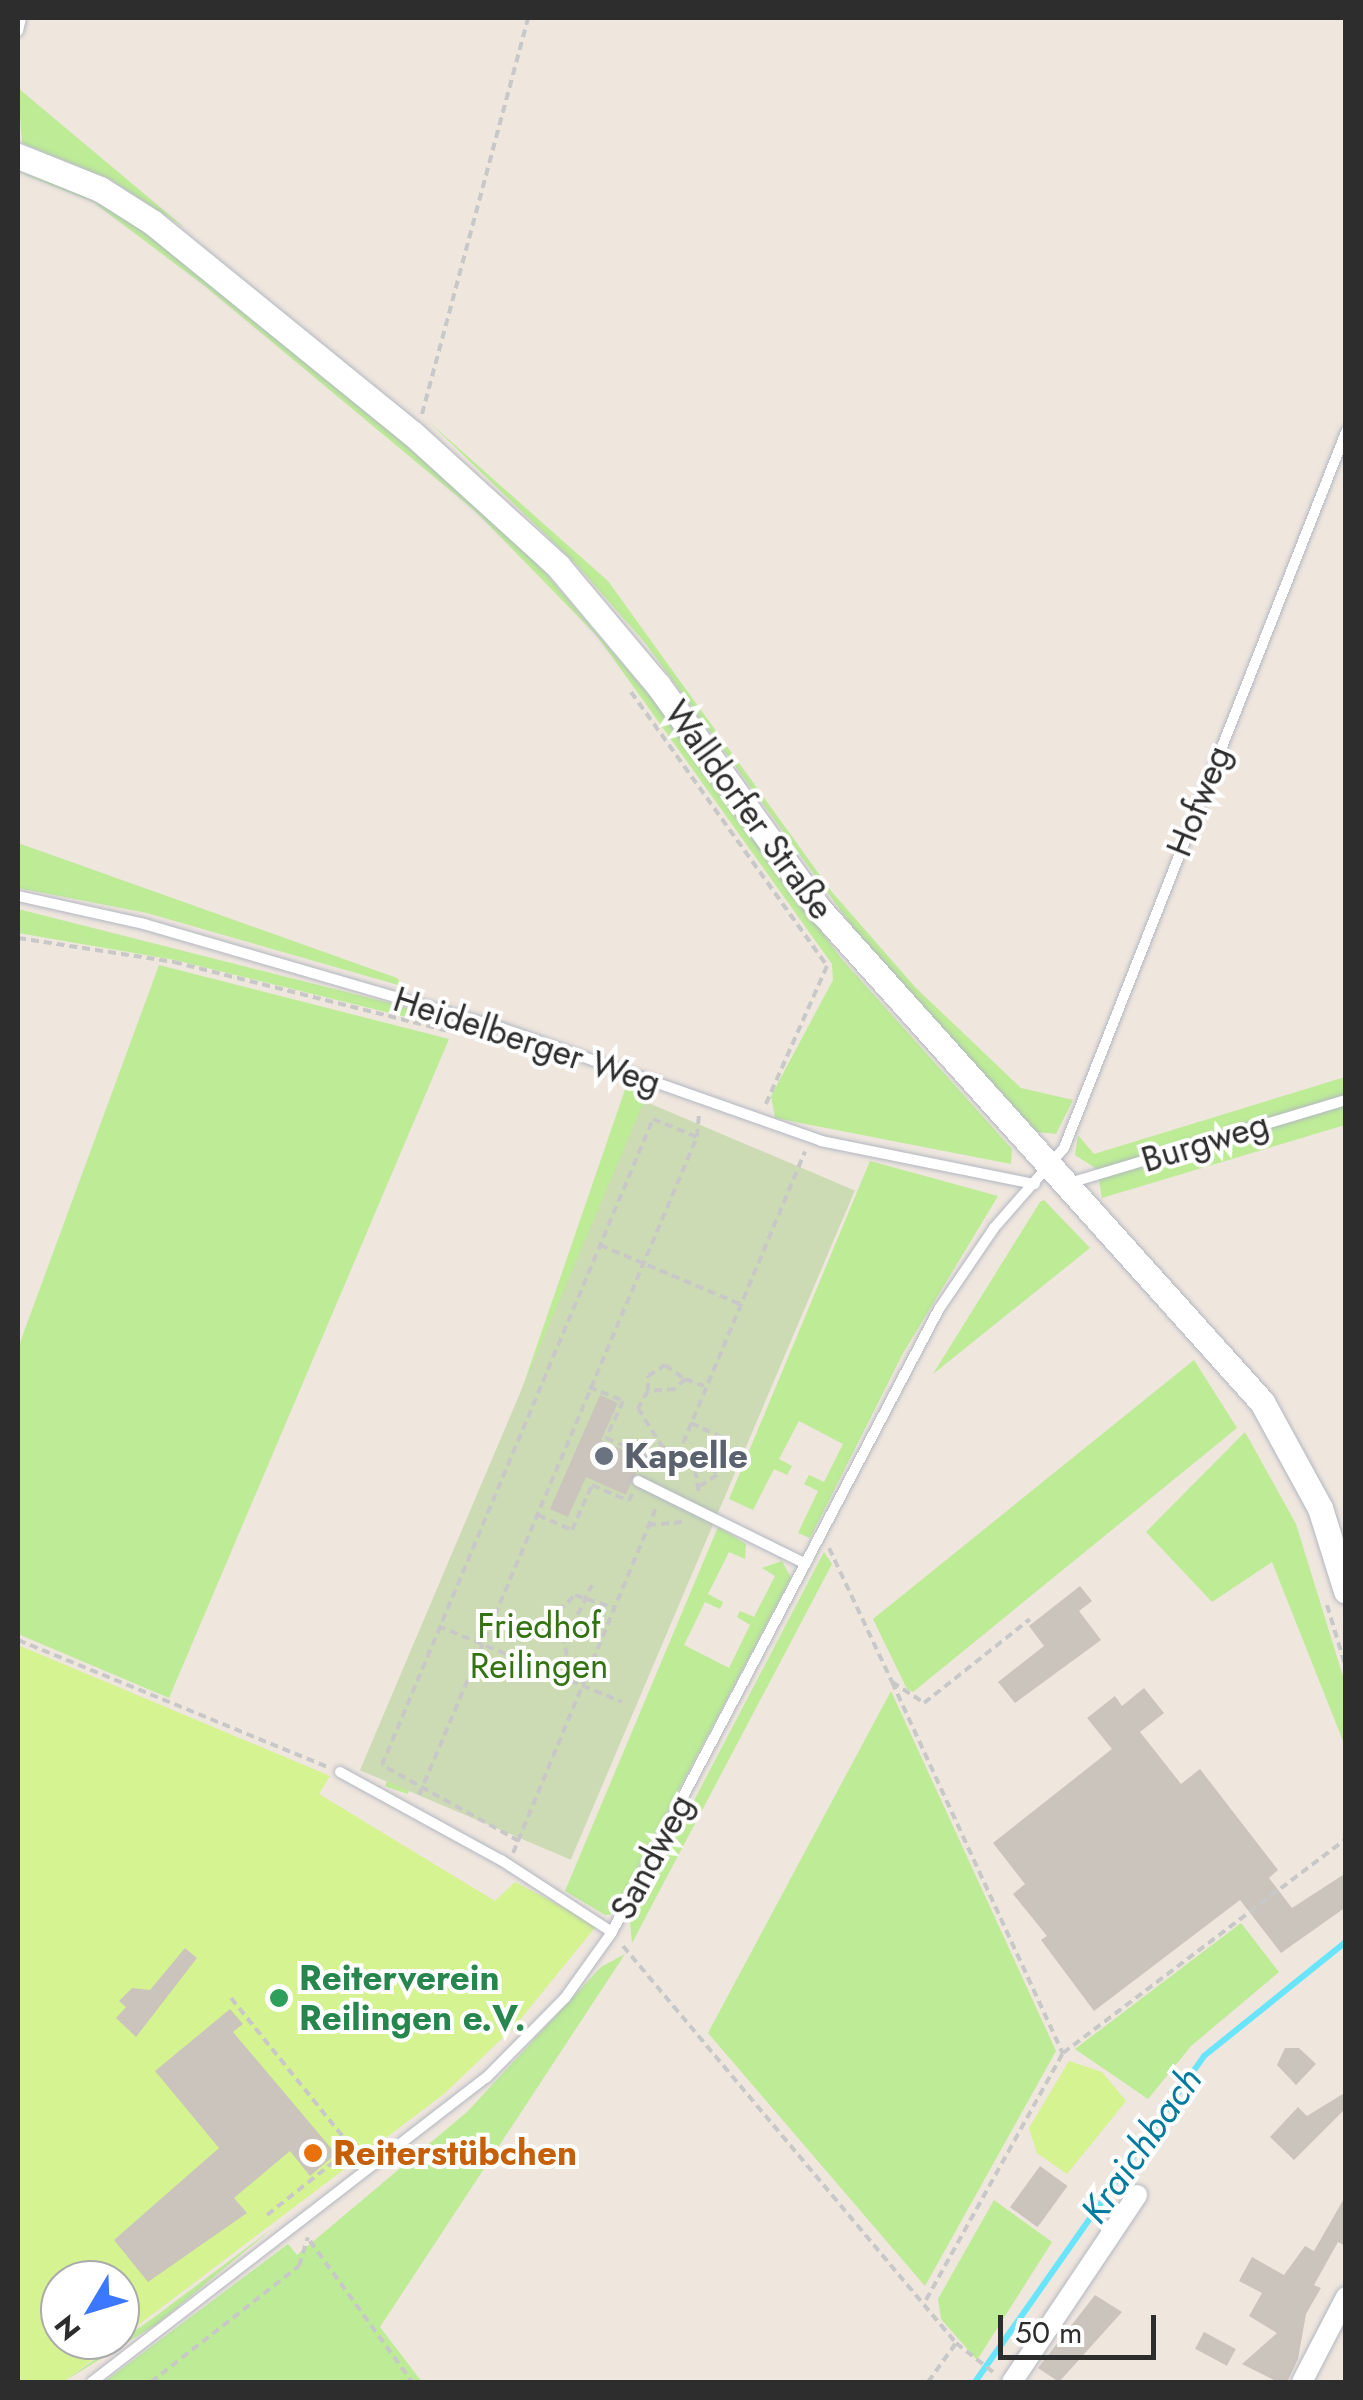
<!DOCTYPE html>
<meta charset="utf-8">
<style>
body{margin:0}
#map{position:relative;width:1363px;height:2400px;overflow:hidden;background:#efe6de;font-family:Jost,sans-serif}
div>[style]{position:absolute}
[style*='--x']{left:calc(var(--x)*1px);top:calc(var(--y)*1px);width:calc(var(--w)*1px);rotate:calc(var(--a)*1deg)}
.green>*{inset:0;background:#bdeb96;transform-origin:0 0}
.cemetery>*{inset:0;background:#ccdbb4;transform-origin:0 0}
.pitch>*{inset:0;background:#d5f391}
.stream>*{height:6px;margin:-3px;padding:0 3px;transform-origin:3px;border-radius:3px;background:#68e5fa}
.building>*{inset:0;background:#cbc4bd;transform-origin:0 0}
.path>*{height:4px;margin-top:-2px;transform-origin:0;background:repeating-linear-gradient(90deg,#c8c8c8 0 8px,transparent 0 13px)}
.roads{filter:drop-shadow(0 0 2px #b2b7c2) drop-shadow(0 0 2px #b2b7c2)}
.service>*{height:10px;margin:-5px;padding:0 5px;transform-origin:5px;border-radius:5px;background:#fff}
.minor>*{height:20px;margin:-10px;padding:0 10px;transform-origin:10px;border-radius:10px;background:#fff}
.tertiary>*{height:25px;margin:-12.5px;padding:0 12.5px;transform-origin:12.5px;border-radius:12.5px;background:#fff}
.dots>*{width:28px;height:28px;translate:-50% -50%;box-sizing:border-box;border:5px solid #fff;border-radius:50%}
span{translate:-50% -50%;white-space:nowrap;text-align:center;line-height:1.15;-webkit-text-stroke:8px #fff;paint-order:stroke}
.street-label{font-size:35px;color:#2d2d2d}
.worship-label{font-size:35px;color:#5b616d;font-weight:700}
.left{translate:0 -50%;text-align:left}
.park-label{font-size:35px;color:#337314}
.leisure-label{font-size:35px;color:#27864d;font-weight:700}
.food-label{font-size:35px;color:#c56008;font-weight:700}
.water-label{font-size:38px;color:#027b9e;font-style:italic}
.frame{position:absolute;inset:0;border:20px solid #2d2d2d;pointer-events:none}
.north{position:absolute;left:40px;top:2260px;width:100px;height:100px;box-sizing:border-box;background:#fff;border:2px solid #ababab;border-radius:50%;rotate:232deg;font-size:28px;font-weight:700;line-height:40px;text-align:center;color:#2d2d2d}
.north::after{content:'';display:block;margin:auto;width:35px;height:45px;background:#3c78ff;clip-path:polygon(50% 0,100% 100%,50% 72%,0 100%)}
.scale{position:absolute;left:998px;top:2315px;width:158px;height:45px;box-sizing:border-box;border:5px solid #2d2d2d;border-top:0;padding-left:12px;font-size:30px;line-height:35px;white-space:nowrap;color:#2d2d2d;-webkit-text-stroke:8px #fff;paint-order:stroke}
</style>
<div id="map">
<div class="green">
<div style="clip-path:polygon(18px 88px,185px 228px,110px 179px,22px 143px)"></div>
<div style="clip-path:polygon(18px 172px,63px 186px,130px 220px,392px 431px,536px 562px,660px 708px,840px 957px,1012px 1149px,1011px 1164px,775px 1118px,771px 1096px,833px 980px,832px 964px,597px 636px,475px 511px,206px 287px,93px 202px)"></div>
<div style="clip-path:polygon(428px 421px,608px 581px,832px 892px,916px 988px,1021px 1088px,1073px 1100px,1056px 1134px,1037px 1132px,871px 952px,646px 644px,574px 562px)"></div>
<div style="clip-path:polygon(18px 843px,397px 978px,405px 987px,147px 913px,18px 888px)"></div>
<div style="clip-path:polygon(18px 909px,394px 1004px,532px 1048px,175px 960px,18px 933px)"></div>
<div style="clip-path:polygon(159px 965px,449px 1039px,169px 1698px,18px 1634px,18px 1348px)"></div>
<div style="clip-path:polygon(1345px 1077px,1345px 1125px,1102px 1198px,1097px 1169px,1075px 1155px,1078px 1135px,1094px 1154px)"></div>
<div style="left:629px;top:1078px;width:24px;height:749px;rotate:19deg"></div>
<div style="clip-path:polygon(870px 1161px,998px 1196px,902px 1355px,810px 1538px,798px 1533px,818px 1491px,804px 1484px,809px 1475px,824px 1482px,843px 1444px,799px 1421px,779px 1459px,792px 1466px,787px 1475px,774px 1469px,753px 1510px,729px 1499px)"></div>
<div style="clip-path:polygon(1044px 1200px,1090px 1248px,933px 1374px,1040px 1202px)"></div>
<div style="clip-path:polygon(1194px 1360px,1237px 1428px,913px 1692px,907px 1689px,873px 1619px)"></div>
<div style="clip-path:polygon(1245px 1432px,1296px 1524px,1345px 1683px,1345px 1746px,1272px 1562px,1212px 1602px,1146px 1532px)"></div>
<div style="clip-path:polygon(718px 1527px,746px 1544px,745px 1559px,729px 1552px,708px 1594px,723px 1602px,720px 1609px,705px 1602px,684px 1645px,729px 1668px,750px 1625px,737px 1617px,740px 1611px,754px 1617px,775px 1576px,762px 1568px,782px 1561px,791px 1578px,613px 1914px,605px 1915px,565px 1891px)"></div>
<div style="clip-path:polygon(824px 1552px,832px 1564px,632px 1943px,630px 1923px)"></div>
<div style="clip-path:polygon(891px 1691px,1056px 2051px,925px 2286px,708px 2033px)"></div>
<div style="clip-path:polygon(1241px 1923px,1279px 1972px,1191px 2046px,1148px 2099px,1075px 2049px)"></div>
<div style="clip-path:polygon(625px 1954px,380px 2327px,422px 2382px,104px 2382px,288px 2244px,297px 2255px,467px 2112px,601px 1967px)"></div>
<div style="clip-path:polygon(994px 2200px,1052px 2242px,977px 2360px,941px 2319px,938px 2299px)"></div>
<div style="clip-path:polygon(273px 2228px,157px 2324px,63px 2382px,157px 2315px)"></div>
</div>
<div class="cemetery">
<div style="left:644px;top:1101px;width:229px;height:727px;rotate:23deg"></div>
</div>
<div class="pitch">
<div style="clip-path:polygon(evenodd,18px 1645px,330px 1776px,319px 1794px,495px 1901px,515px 1882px,597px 1925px,515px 2026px,444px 2094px,63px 2382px,18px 2382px,18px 1645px,60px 2280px,120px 2280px,120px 2340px,60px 2340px,60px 2280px)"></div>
<div style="clip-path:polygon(1069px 2061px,1102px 2072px,1126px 2101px,1067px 2174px,1037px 2153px,1029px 2128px)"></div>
</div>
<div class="stream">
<div style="--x:975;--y:2382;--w:398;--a:-54.9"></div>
<div style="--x:1204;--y:2056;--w:182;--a:-38.8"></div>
</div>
<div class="building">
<div style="clip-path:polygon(600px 1395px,618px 1403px,601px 1440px,642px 1458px,626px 1495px,586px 1477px,568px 1517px,550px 1509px)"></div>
<div style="clip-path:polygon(1080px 1586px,1092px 1601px,1079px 1611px,1101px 1640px,1015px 1703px,998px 1682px,1044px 1646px,1029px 1626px)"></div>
<div style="clip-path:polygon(1144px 1688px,1164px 1713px,1140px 1732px,1181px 1784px,1200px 1769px,1278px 1870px,1269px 1878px,1292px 1908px,1346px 1873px,1346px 1907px,1281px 1953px,1240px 1900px,1094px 2011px,1041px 1940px,1047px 1936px,1013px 1894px,1025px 1884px,993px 1843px,1112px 1749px,1087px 1718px,1115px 1696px,1122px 1706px)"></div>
<div style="clip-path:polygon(185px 1948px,197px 1958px,136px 2037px,116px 2018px,126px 2007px,119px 2001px,132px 1988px,150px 1990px)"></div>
<div style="clip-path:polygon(230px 2009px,243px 2024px,233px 2032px,336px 2154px,310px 2176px,290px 2151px,234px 2198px,247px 2213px,148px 2282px,114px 2240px,219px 2148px,155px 2071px)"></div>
<div style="clip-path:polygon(1285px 2048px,1299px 2048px,1316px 2064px,1296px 2085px,1277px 2065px)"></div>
<div style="clip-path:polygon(1346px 2092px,1346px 2108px,1294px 2160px,1270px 2137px,1298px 2107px,1307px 2116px)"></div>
<div style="left:1040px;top:2166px;width:34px;height:51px;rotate:36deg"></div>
<div style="clip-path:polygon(1346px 2195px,1346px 2246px,1338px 2242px,1314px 2285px,1321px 2288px,1306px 2314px,1298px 2359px,1287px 2382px,1278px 2382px,1242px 2364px,1277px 2333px,1249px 2316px,1262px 2293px,1239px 2281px,1252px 2257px,1284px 2275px,1305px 2246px,1314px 2251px)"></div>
<div style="clip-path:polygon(1095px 2295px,1122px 2312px,1059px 2382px,1038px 2368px)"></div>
<div style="left:1204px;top:2332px;width:36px;height:19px;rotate:28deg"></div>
</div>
<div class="path">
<div style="--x:422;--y:414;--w:410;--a:-75"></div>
<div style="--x:631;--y:692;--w:337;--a:54.4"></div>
<div style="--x:827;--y:966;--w:153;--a:113.9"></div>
<div style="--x:18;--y:938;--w:158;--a:8.7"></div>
<div style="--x:174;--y:962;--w:284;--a:14.1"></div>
<div style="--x:600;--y:1245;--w:154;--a:22.9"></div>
<div style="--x:685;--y:1379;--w:20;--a:20"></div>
<div style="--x:589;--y:1387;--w:37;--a:22"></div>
<div style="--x:623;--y:1401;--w:41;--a:114.7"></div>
<div style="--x:606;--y:1438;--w:47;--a:23.8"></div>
<div style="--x:649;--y:1457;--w:11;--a:112"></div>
<div style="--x:648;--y:1391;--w:15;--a:-90"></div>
<div style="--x:648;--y:1376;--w:20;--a:-33"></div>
<div style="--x:665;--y:1365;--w:24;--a:35"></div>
<div style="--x:685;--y:1379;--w:14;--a:135"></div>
<div style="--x:675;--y:1389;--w:27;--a:176"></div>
<div style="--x:648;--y:1391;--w:20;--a:120"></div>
<div style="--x:638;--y:1408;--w:44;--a:58.1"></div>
<div style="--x:661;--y:1445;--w:42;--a:36.3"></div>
<div style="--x:695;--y:1470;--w:22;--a:80"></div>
<div style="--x:691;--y:1423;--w:41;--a:24.7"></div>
<div style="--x:695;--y:1470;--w:17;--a:-13"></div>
<div style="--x:712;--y:1466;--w:10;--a:61"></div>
<div style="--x:717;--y:1475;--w:20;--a:147"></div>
<div style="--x:668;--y:1479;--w:355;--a:-67.3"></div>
<div style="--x:538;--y:1515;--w:37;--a:24"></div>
<div style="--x:572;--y:1530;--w:49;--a:-66"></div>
<div style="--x:592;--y:1485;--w:40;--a:23.4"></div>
<div style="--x:629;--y:1501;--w:8;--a:-67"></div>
<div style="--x:648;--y:1525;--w:35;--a:-5"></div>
<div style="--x:829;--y:1548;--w:148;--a:64.8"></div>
<div style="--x:892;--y:1682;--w:38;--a:33"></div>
<div style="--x:924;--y:1703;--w:135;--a:-38.4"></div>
<div style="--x:1327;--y:1605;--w:66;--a:73.2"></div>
<div style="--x:438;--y:1626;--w:199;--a:22.4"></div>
<div style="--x:566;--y:1638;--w:59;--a:-63.9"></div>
<div style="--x:18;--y:1640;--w:335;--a:22.3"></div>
<div style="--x:572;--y:1681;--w:71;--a:-101.3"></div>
<div style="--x:558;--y:1611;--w:23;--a:-43"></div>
<div style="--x:575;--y:1595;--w:41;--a:18.4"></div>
<div style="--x:892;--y:1682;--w:409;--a:65.3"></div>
<div style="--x:419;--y:1795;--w:714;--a:-67.1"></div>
<div style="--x:697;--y:1137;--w:25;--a:-85"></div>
<div style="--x:519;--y:1841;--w:157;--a:-151"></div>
<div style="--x:382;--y:1765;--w:701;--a:-67.24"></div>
<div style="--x:653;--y:1119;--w:48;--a:22.2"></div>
<div style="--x:513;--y:1853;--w:376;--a:-67.5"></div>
<div style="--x:623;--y:1946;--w:518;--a:50.01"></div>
<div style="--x:956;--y:2343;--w:47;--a:38.1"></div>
<div style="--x:231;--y:1998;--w:206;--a:51.1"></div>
<div style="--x:267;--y:2215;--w:106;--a:-38.5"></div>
<div style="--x:310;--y:2241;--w:174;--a:54.1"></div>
<div style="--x:926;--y:2300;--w:282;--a:-61"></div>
<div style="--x:1063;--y:2053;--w:355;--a:-37.1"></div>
<div style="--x:151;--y:2382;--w:188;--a:-38.1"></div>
<div style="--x:299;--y:2266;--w:30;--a:-73"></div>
<div style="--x:928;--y:2382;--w:48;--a:-54.3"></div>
</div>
<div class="roads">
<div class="service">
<div style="--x:18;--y:31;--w:13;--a:-77"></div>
<div style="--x:18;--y:896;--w:129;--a:12.5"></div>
<div style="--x:144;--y:924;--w:372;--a:16.2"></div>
<div style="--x:501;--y:1028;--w:339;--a:19.4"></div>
<div style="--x:821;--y:1141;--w:218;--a:11.4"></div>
<div style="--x:1066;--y:1184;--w:292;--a:-16.7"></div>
<div style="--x:638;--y:1481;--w:187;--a:26.3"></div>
<div style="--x:340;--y:1772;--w:183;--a:28.7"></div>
<div style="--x:501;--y:1860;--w:132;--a:33"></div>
<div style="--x:92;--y:2382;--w:498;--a:-37.7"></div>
<div style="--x:486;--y:2078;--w:112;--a:-45.4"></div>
<div style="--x:565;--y:1998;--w:81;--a:-54.5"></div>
<div style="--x:612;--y:1932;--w:704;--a:-62.31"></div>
<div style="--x:939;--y:1309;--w:98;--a:-55.8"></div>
<div style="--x:994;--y:1228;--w:106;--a:-48.8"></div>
<div style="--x:1064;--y:1148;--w:770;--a:-68.5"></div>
</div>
<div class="minor">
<div style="--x:1012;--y:2382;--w:225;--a:-56.2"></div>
<div style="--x:1302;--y:2382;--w:96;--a:-62.6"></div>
</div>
<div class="tertiary">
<div style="--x:18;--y:156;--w:88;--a:21.9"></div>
<div style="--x:100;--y:189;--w:62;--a:32.4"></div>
<div style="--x:152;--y:222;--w:336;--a:39.1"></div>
<div style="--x:413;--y:434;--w:196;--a:42.3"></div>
<div style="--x:558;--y:566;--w:155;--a:50"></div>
<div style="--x:658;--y:685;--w:276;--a:54.3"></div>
<div style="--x:819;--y:909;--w:663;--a:48.06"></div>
<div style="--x:1262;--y:1402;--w:121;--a:61.3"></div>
<div style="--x:1320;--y:1508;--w:87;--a:72.6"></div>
</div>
</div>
<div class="dots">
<div style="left:604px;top:1456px;background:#6b7280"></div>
<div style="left:279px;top:1998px;background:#2e9e5b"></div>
<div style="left:313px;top:2153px;background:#e8710a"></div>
</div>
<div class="street-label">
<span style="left:1199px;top:801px;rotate:-68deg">Hofweg</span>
<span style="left:749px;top:810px;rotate:54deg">Walldorfer Straße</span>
<span style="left:527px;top:1041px;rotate:18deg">Heidelberger Weg</span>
<span style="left:1205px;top:1142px;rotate:-17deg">Burgweg</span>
<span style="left:652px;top:1857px;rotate:-62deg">Sandweg</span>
</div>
<div class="worship-label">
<span class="left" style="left:624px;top:1456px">Kapelle</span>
</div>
<div class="park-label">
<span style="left:539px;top:1646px">Friedhof<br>Reilingen</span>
</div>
<div class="leisure-label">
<span class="left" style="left:299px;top:1998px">Reiterverein<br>Reilingen e.V.</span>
</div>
<div class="food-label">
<span class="left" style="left:333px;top:2153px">Reiterstübchen</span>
</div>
<div class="water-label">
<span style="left:1141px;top:2145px;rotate:-55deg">Kraichbach</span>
</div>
<div class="frame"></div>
<div class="north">N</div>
<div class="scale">50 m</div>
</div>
